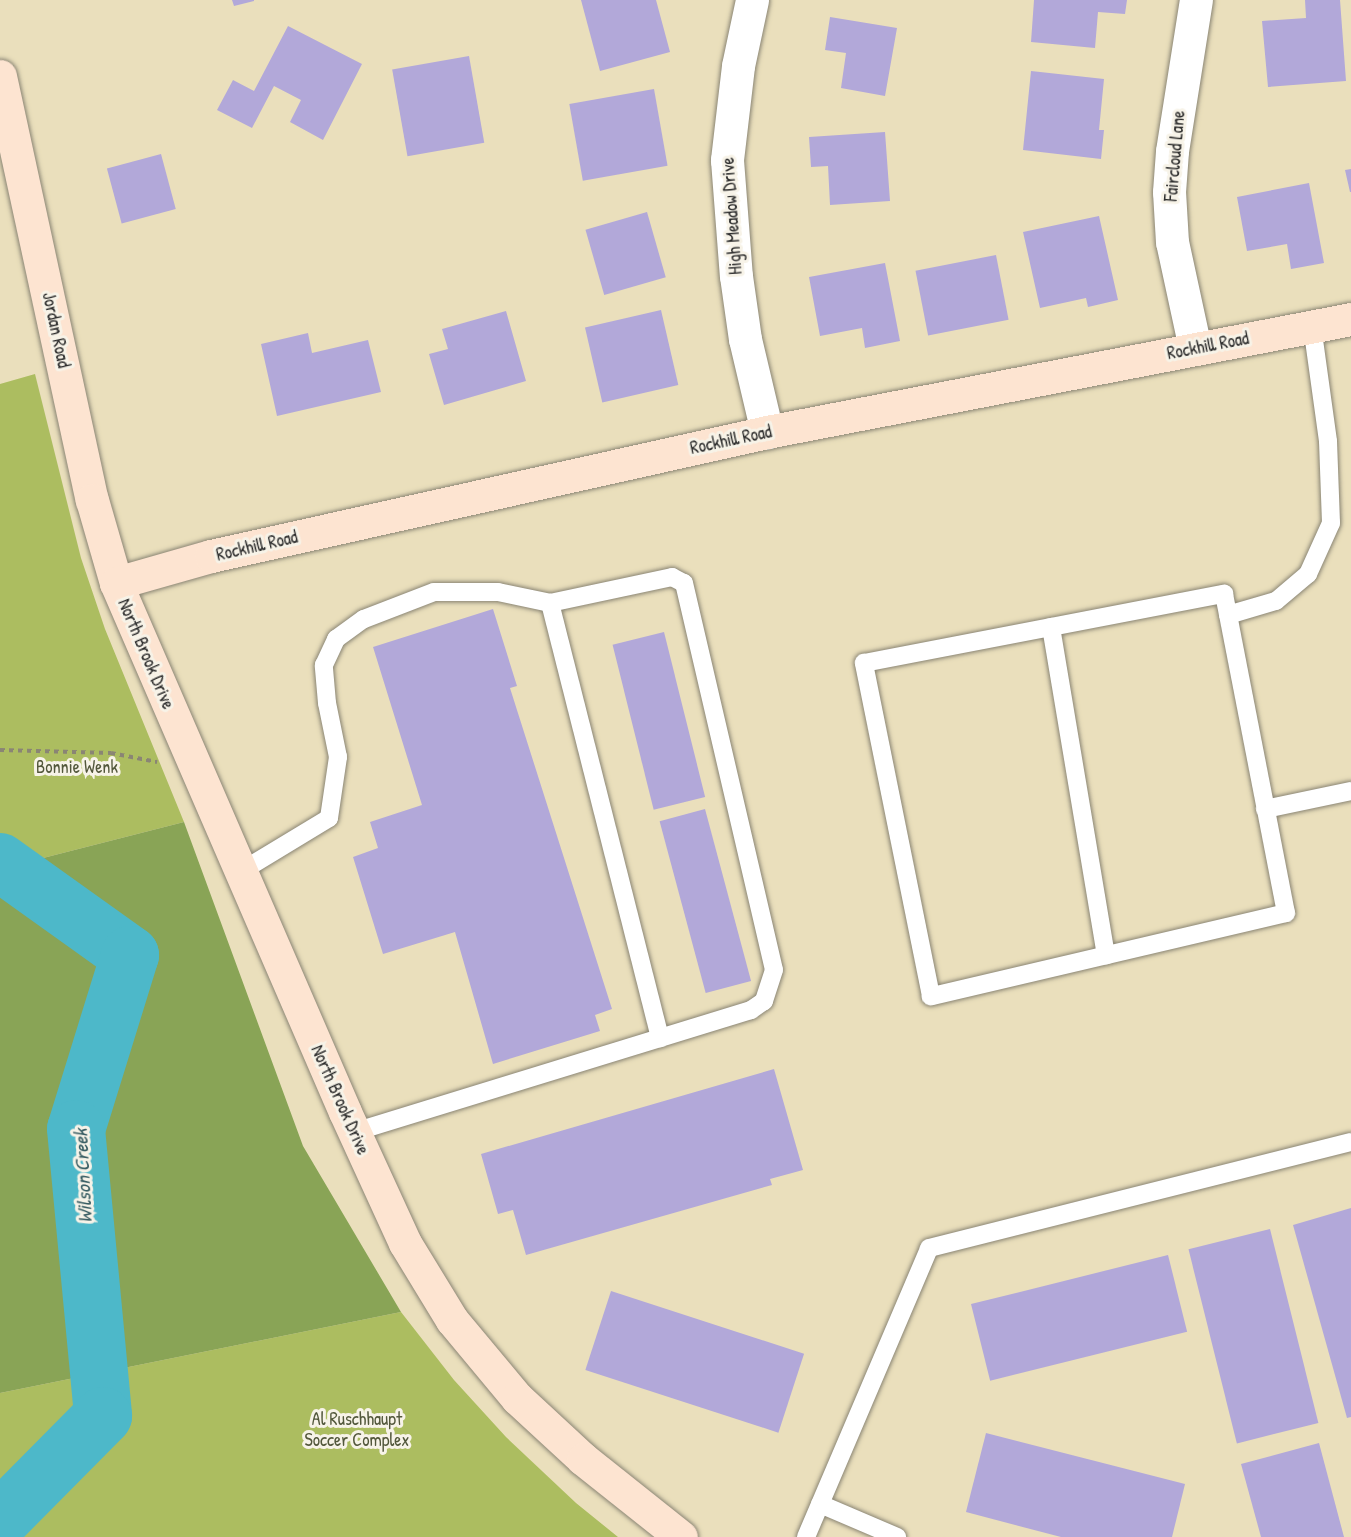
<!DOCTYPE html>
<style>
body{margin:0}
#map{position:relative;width:1351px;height:1537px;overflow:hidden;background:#eadfbc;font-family:"Patrick Hand",sans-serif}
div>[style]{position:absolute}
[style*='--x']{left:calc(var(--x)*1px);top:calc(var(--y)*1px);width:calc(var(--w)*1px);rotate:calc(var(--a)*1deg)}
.green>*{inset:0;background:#acbd60}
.forest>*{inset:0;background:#89a456}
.river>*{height:58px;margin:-29px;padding:0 29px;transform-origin:29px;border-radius:29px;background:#4db8c9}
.building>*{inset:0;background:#b2a8d9;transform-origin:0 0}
.path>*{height:4px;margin-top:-2px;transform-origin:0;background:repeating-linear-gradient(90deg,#8a8574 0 4.5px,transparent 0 9px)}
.roads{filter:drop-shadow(0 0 2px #8a8574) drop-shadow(0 0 2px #8a8574)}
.lane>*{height:18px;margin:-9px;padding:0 9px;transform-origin:9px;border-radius:9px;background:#fff}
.street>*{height:33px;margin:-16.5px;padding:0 16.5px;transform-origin:16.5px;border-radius:16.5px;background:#fff}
.secondary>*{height:33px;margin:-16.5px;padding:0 16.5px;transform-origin:16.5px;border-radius:16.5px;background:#fde4d1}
span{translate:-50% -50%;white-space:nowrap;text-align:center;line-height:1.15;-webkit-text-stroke:6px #f7f3e8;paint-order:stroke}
.street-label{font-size:18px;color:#2b2b2b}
.park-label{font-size:18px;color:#52573b}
.water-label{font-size:20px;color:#375c62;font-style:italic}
</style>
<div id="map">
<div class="green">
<div style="clip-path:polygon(35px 374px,81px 558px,105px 629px,184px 822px,0 869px,0 384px)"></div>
<div style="clip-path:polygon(401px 1312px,454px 1380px,506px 1437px,576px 1503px,618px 1537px,0 1537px,0 1393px)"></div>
</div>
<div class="forest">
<div style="clip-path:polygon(184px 822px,303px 1146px,401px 1312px,0 1393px,0 869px)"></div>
</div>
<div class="river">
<div style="--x:0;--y:862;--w:160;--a:35.6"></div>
<div style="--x:130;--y:955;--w:182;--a:107.2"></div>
<div style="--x:76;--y:1129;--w:288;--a:84.6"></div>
<div style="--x:103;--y:1416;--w:146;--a:134.7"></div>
</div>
<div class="building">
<div style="clip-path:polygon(232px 0,254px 0,254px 1px,234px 6px)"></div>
<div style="clip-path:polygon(581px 0,656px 0,670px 52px,600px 71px)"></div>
<div style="clip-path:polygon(1034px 0,1127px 0,1125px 14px,1098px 12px,1095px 48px,1031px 42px)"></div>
<div style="clip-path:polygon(1305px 0,1340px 0,1346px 81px,1268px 87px,1262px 21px,1306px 18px)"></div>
<div style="clip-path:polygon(830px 17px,897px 28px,885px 96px,841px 88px,846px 53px,825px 50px)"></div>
<div style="clip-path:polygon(288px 26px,362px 64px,323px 140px,290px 122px,301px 100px,274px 86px,252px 128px,217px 110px,233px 80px,254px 91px)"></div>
<div style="left:469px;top:56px;width:88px;height:78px;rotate:80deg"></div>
<div style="clip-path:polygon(1031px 71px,1104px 79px,1099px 130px,1104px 130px,1101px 159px,1023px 150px)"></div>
<div style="left:654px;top:89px;width:78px;height:86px;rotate:80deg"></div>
<div style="clip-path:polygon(885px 132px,890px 201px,830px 205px,828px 166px,811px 167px,809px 137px)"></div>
<div style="left:161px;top:154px;width:57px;height:56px;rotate:75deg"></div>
<div style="clip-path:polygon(1351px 169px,1351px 192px,1350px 192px,1345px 170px)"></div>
<div style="clip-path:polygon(1309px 183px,1324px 263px,1291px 269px,1287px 244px,1247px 251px,1237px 197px)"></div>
<div style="left:647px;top:212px;width:68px;height:64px;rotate:74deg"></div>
<div style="clip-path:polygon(1099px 216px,1118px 300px,1088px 307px,1086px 298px,1040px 308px,1023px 232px)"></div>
<div style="left:996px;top:255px;width:66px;height:82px;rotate:79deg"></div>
<div style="clip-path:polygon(885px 263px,900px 341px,865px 348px,862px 328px,820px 336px,809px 277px)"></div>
<div style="left:661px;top:310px;width:77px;height:78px;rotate:77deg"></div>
<div style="clip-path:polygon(506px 311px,526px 381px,444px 405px,429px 354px,448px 349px,442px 329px)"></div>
<div style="clip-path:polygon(308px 333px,312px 353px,368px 340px,381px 392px,277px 416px,261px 344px)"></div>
<div style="clip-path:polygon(493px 609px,517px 686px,510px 688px,612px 1009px,595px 1015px,600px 1031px,493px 1064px,455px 932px,383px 954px,353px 857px,378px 848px,370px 822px,422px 805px,373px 647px)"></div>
<div style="left:664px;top:632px;width:170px;height:53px;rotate:76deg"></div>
<div style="left:705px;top:809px;width:178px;height:47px;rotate:75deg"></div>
<div style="clip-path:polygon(774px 1069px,803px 1170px,770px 1179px,772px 1185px,526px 1255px,513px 1210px,498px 1214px,481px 1154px)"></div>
<div style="clip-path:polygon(1351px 1208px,1351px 1417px,1347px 1418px,1293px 1225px)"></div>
<div style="left:1270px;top:1229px;width:200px;height:84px;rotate:76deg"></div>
<div style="left:1168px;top:1255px;width:79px;height:203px;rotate:76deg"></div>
<div style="left:611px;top:1291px;width:203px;height:83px;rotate:18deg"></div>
<div style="clip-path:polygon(986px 1433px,1185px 1484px,1172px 1537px,1061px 1537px,966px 1512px)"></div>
<div style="clip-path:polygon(1319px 1443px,1344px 1537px,1261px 1537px,1241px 1464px)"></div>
</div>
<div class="path">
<div style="--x:0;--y:750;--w:111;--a:1.5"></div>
<div style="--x:111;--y:753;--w:47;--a:11.1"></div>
</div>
<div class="roads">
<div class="lane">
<div style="--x:1224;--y:594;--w:325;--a:79"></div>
<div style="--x:1286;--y:913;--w:365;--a:166.8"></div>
<div style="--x:931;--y:996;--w:340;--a:-101.4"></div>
<div style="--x:864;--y:663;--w:367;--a:-10.9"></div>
<div style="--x:550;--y:603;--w:449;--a:75.8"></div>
<div style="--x:1228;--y:615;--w:50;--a:-16.3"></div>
<div style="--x:1276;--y:601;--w:42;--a:-40.2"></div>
<div style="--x:1308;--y:574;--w:56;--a:-65.7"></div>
<div style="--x:1331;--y:523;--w:82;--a:-92.1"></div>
<div style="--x:1328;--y:441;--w:116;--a:-97.9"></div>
<div style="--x:1051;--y:627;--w:333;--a:80.5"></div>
<div style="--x:1265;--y:809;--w:88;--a:-11.8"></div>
<div style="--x:240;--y:872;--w:104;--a:-31.2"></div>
<div style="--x:329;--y:818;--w:62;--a:-81.6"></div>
<div style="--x:338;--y:757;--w:55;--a:-101.5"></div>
<div style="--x:327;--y:703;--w:38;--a:-95"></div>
<div style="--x:324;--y:665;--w:29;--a:-65"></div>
<div style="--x:336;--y:639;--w:34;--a:-36"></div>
<div style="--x:364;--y:619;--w:75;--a:-21.1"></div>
<div style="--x:434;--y:592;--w:64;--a:0"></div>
<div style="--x:498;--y:592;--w:53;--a:11.9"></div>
<div style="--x:550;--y:603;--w:125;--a:-12"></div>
<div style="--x:672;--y:577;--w:13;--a:27"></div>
<div style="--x:684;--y:583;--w:397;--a:76.9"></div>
<div style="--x:774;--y:970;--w:33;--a:108"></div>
<div style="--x:764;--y:1001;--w:16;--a:145"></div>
<div style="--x:751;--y:1010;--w:415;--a:162.9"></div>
<div style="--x:820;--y:1504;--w:84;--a:23.2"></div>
<div style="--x:806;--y:1537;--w:314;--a:-66.9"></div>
<div style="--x:929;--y:1248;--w:435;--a:-14.1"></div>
</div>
<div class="street">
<div style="--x:752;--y:0;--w:67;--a:102"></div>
<div style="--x:738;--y:66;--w:95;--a:96.7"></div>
<div style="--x:727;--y:160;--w:116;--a:85.6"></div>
<div style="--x:736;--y:276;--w:64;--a:81.9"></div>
<div style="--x:745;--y:339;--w:96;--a:76.7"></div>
<div style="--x:1195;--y:348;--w:108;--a:-102.2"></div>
<div style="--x:1172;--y:242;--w:50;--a:-93.4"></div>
<div style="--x:1169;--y:192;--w:41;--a:-85.8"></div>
<div style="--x:1172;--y:151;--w:153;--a:-81"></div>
</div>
<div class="secondary">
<div style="--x:0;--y:76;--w:434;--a:77.8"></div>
<div style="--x:92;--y:500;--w:86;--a:73.9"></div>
<div style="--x:116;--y:583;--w:576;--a:66.59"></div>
<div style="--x:345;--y:1112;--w:144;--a:65.4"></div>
<div style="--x:405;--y:1243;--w:90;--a:58.6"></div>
<div style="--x:452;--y:1320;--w:102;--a:50.2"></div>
<div style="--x:517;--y:1398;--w:90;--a:42.7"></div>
<div style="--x:583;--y:1459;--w:125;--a:38.5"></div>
<div style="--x:116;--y:583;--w:99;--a:-15.9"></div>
<div style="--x:211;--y:556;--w:570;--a:-12.57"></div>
<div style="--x:767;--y:432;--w:595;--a:-10.95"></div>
</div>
</div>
<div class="street-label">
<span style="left:1175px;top:156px;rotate:-85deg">Faircloud Lane</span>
<span style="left:732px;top:216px;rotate:-94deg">High Meadow Drive</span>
<span style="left:56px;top:330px;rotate:78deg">Jordan Road</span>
<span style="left:1208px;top:346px;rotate:-11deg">Rockhill Road</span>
<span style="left:731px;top:440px;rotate:-12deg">Rockhill Road</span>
<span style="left:257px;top:546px;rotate:-13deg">Rockhill Road</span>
<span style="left:146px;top:654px;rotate:67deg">North Brook Drive</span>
<span style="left:340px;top:1100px;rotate:66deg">North Brook Drive</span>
</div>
<div class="park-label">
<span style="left:77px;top:767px">Bonnie Wenk</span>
<span style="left:357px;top:1430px">Al Ruschhaupt<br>Soccer Complex</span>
</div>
<div class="water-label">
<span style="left:82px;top:1176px;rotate:-93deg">Wilson Creek</span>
</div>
</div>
